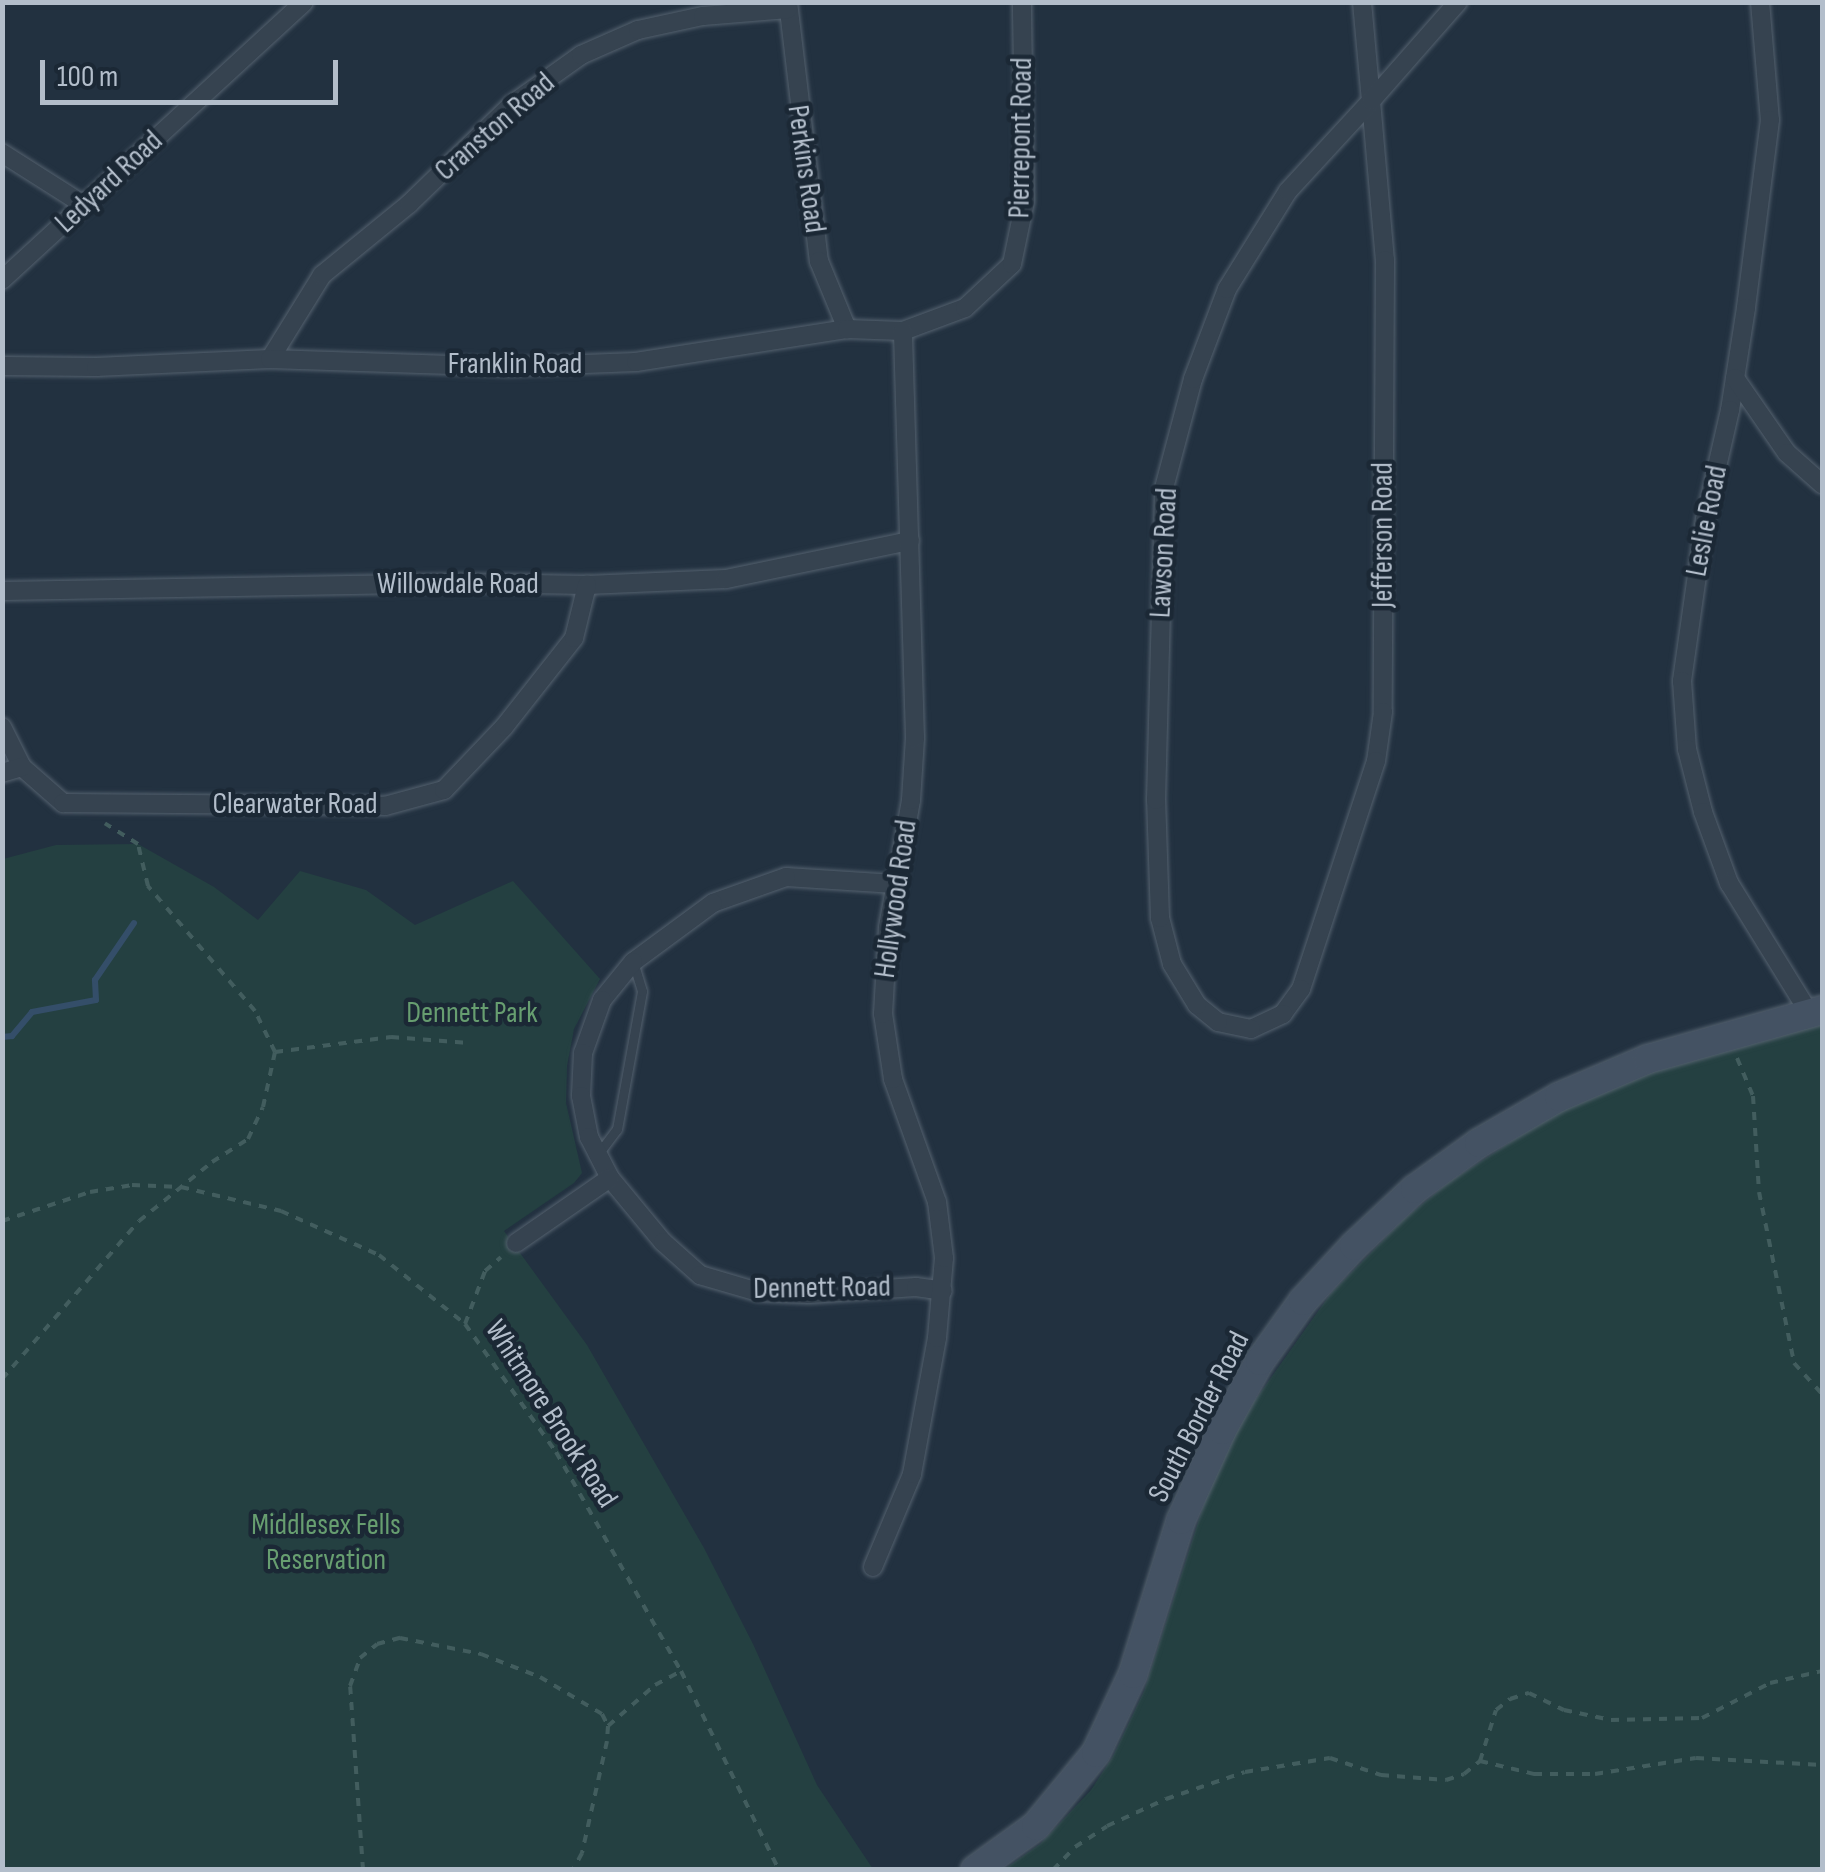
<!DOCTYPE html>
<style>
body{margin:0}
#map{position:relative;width:1825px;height:1872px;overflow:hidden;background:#223140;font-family:"Sofia Sans Condensed",sans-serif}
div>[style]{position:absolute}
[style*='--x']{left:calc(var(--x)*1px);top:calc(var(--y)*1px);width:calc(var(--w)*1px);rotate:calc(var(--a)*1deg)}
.green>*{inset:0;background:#244041}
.stream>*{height:6px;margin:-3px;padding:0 3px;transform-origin:3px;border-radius:3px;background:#344e69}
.path>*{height:4px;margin-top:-2px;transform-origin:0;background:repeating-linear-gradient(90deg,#425d5e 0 8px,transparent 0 16px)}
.roads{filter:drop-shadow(0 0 2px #54616e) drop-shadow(0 0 2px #54616e)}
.service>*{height:9px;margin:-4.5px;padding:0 4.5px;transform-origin:4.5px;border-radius:4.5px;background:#364350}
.minor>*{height:18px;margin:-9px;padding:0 9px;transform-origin:9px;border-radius:9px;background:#364350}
.secondary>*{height:28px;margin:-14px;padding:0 14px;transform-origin:14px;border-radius:14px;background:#445263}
span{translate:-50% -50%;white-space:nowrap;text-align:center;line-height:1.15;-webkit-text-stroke:9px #1b2835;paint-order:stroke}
.street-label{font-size:30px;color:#b3becb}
.park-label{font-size:30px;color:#679e70}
.frame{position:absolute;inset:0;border:5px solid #b3becb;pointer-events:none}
.scale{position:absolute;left:40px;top:60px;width:298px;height:45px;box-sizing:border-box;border:5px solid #b3becb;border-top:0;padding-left:12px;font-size:30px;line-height:35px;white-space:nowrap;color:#b3becb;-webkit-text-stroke:8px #1b2835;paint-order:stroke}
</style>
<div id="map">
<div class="green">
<div style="clip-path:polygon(138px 844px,214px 887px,258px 920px,300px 871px,366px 890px,415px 925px,513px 881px,600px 979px,574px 1029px,567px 1066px,566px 1103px,582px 1173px,574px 1183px,504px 1231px,587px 1345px,704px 1548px,753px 1644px,817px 1785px,873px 1869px,3px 1869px,3px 859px,56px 845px)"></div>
<div style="clip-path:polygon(1822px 1023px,1822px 1869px,1003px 1870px,1040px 1844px,1091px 1790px,1113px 1756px,1144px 1691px,1208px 1491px,1243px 1417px,1331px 1293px,1404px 1219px,1449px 1182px,1569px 1104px,1640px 1076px)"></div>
</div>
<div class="stream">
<div style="--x:2;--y:1037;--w:10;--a:-6"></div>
<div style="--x:12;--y:1036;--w:31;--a:-50"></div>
<div style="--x:32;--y:1012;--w:65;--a:-10.6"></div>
<div style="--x:96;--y:1000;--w:20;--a:-93"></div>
<div style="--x:95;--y:980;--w:69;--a:-55.6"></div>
</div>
<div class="path">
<div style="--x:275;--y:1052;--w:117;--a:-7.4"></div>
<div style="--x:391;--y:1037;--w:78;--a:4.4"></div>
<div style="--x:1737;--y:1058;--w:41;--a:67.2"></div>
<div style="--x:1753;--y:1096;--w:96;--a:86.4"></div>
<div style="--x:1759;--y:1192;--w:175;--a:78.4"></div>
<div style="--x:1794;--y:1363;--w:42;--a:47.9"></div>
<div style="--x:2;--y:1221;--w:93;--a:-18.2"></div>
<div style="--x:90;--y:1192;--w:43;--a:-9.5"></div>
<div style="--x:132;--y:1185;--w:49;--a:2.3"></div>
<div style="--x:181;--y:1187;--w:103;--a:13.5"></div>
<div style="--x:281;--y:1211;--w:107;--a:24.2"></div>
<div style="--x:379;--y:1255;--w:110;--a:38.7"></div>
<div style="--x:465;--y:1324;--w:157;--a:54.6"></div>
<div style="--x:556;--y:1452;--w:252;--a:60.3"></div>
<div style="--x:681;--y:1671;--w:222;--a:63.8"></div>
<div style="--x:465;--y:1324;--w:57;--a:-69.3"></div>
<div style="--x:485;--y:1271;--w:21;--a:-41"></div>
<div style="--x:2;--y:1379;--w:209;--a:-49.1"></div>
<div style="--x:139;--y:1221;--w:94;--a:-38.9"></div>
<div style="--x:212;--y:1162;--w:43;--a:-32.6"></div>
<div style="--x:248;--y:1139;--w:35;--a:-65"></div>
<div style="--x:263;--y:1107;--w:56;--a:-77.7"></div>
<div style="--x:275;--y:1052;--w:46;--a:-116"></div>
<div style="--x:255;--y:1011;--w:165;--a:-130.6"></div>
<div style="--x:148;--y:886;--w:43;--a:-103.4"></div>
<div style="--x:138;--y:844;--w:39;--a:-148"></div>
<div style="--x:608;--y:1726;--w:62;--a:-41.1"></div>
<div style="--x:655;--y:1685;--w:27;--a:-28"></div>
<div style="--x:1480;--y:1761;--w:53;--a:-72.6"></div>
<div style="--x:1496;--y:1710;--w:18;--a:-38"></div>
<div style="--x:1510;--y:1699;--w:20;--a:-18"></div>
<div style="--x:1529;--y:1693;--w:39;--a:26"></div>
<div style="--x:1564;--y:1710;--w:48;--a:12"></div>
<div style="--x:1611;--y:1720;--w:91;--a:-1.3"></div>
<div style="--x:1702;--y:1718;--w:76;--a:-27.2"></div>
<div style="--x:1770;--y:1683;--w:53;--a:-13"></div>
<div style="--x:1480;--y:1761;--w:56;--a:13.5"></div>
<div style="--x:1534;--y:1774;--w:61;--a:0"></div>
<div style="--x:1595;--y:1774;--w:102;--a:-9"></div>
<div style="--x:1696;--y:1758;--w:126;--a:3.2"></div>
<div style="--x:363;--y:1870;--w:184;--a:-94"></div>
<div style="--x:350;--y:1686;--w:30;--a:-70"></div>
<div style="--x:360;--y:1658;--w:22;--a:-39"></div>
<div style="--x:377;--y:1644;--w:24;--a:-15"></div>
<div style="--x:400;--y:1638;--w:83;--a:11.2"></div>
<div style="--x:481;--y:1654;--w:63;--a:21.3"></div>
<div style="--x:540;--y:1677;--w:72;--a:30.8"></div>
<div style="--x:602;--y:1714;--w:13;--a:63"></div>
<div style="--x:608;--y:1726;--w:15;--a:94"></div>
<div style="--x:607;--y:1741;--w:115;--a:102.6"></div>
<div style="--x:582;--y:1853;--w:19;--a:118"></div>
<div style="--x:1053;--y:1870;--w:32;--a:-46"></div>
<div style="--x:1075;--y:1847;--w:38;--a:-33"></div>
<div style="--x:1107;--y:1826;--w:65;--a:-24.6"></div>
<div style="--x:1166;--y:1799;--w:83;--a:-18.9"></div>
<div style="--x:1245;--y:1772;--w:86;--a:-9.4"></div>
<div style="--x:1330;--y:1758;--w:54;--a:18.4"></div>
<div style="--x:1381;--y:1775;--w:65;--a:4.4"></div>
<div style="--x:1446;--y:1780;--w:19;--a:-18"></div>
<div style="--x:1464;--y:1774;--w:21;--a:-39"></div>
</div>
<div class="roads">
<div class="service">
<div style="--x:598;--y:1154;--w:31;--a:-53"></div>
<div style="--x:617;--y:1129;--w:140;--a:-79.7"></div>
<div style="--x:642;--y:991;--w:27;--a:-107"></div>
</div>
<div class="minor">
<div style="--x:788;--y:2;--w:261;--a:83.2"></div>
<div style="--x:819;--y:261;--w:74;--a:67.6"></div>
<div style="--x:1362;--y:2;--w:99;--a:84.8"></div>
<div style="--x:1371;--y:101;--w:160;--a:85"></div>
<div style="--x:1385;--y:260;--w:452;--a:90.3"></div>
<div style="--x:1383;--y:712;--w:49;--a:98.1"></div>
<div style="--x:1376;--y:761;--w:240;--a:108.2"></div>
<div style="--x:1301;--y:989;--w:31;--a:126"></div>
<div style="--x:1283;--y:1014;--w:35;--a:155"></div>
<div style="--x:1251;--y:1029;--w:34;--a:-168"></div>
<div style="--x:1218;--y:1022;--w:27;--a:-141"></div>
<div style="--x:1197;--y:1005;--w:48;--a:-121.4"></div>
<div style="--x:1172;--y:964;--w:48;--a:-104.6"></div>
<div style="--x:1160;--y:918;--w:118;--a:-91.9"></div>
<div style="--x:1156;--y:800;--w:312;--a:-88.5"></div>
<div style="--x:1164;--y:488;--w:113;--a:-75.1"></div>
<div style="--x:1193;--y:379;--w:96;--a:-69.3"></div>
<div style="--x:1227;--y:289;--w:115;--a:-58.1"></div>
<div style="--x:1288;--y:191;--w:122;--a:-47.3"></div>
<div style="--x:1371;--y:101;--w:132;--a:-48.7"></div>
<div style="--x:1760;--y:2;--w:118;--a:85.2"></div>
<div style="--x:1770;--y:120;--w:190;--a:97.3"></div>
<div style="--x:1746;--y:308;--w:103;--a:98.9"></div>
<div style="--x:1730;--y:410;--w:112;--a:102.9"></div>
<div style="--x:1705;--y:519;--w:164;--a:98.1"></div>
<div style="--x:1682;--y:681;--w:68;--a:85.8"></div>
<div style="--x:1687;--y:749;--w:65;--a:75.7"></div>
<div style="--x:1703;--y:812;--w:76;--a:69.9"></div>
<div style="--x:1729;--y:883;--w:154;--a:58.3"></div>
<div style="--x:2;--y:153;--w:97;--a:32.4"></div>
<div style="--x:2;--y:280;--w:410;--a:-42.6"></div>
<div style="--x:270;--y:359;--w:99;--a:-58.2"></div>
<div style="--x:322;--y:275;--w:112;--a:-39.2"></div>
<div style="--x:409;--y:204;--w:142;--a:-44.1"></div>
<div style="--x:511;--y:105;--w:86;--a:-35.5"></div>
<div style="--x:581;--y:55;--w:62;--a:-23.7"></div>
<div style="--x:638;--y:30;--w:66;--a:-12.2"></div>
<div style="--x:703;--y:16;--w:85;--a:-4.7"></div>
<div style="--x:2;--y:366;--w:94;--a:0.6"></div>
<div style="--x:96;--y:367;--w:174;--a:-2.6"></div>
<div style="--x:270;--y:359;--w:238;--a:1.9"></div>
<div style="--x:508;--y:367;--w:128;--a:-2.2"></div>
<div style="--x:636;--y:362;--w:214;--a:-8.9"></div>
<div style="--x:847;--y:329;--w:56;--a:2"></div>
<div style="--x:903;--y:331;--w:66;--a:-20.4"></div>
<div style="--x:965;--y:308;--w:64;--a:-43.1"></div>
<div style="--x:1012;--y:264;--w:64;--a:-78.3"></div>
<div style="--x:1025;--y:201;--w:199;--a:-90.9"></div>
<div style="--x:1735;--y:378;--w:91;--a:55.3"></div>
<div style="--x:1787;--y:453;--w:47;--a:41.5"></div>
<div style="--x:2;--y:591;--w:465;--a:-1"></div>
<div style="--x:467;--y:583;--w:120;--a:1"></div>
<div style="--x:587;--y:585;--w:139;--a:-2.5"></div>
<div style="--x:726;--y:579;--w:188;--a:-11.7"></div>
<div style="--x:2;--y:727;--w:45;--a:63.4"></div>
<div style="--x:22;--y:767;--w:55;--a:41.3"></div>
<div style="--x:63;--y:803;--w:322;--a:0.5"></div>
<div style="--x:385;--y:806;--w:61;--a:-15.2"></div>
<div style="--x:444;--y:790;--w:87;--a:-46.4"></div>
<div style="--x:504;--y:727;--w:113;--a:-51.8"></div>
<div style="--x:574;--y:638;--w:55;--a:-76.2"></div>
<div style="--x:2;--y:773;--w:21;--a:-17"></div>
<div style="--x:895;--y:884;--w:109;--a:-176.3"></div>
<div style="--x:786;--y:877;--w:77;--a:160.4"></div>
<div style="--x:713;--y:903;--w:99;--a:143.6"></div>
<div style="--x:633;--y:962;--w:49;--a:129.2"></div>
<div style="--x:602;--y:1000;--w:56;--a:109.7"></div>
<div style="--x:583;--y:1053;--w:43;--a:92.7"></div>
<div style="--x:581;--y:1096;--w:42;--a:79"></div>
<div style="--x:589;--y:1137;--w:46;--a:62.9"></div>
<div style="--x:610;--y:1178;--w:83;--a:50.4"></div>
<div style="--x:663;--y:1242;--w:50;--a:41.7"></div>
<div style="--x:700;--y:1275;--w:60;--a:16.3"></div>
<div style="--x:758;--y:1292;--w:51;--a:2.2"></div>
<div style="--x:809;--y:1294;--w:107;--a:-3.7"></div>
<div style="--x:916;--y:1287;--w:27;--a:8"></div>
<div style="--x:516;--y:1243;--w:114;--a:-34.7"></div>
<div style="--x:873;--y:1567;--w:101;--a:-67.2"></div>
<div style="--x:912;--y:1474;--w:138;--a:-79.6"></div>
<div style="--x:937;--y:1338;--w:80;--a:-85"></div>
<div style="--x:944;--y:1258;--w:56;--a:-97.1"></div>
<div style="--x:937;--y:1202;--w:131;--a:-109.7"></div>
<div style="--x:893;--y:1079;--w:66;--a:-98.7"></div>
<div style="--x:883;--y:1014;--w:87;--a:-86.7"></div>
<div style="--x:888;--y:927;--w:129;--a:-79.7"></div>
<div style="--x:911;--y:800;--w:62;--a:-86.3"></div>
<div style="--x:915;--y:738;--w:407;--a:-91.7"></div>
</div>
<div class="secondary">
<div style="--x:975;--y:1870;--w:75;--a:-35.8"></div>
<div style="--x:1036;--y:1826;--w:94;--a:-50.6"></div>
<div style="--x:1096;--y:1753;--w:87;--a:-64.9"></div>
<div style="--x:1133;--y:1674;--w:161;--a:-72.7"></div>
<div style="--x:1181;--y:1520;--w:99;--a:-65.5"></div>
<div style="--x:1222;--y:1430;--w:79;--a:-61.2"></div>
<div style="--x:1260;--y:1361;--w:74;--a:-54.4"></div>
<div style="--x:1303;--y:1301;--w:75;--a:-47.2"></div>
<div style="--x:1354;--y:1246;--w:83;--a:-43.1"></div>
<div style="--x:1415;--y:1189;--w:79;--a:-35.7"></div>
<div style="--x:1479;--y:1143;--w:92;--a:-29.9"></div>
<div style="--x:1559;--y:1097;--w:97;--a:-23.1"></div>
<div style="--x:1648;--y:1059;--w:181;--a:-15.7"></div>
</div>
</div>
<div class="street-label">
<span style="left:495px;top:127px;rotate:-41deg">Cranston Road</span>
<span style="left:1021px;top:138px;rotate:-89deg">Pierrepont Road</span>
<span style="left:806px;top:169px;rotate:82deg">Perkins Road</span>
<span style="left:109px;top:182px;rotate:-43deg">Ledyard Road</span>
<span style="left:515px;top:364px">Franklin Road</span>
<span style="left:1707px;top:521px;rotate:-79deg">Leslie Road</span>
<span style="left:1383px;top:535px;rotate:-90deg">Jefferson Road</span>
<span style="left:1164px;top:553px;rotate:-87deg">Lawson Road</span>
<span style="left:458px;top:584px">Willowdale Road</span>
<span style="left:295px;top:804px">Clearwater Road</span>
<span style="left:896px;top:899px;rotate:-82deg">Hollywood Road</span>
<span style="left:822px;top:1288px;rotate:-1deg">Dennett Road</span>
<span style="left:551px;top:1414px;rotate:57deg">Whitmore Brook Road</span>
<span style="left:1199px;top:1417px;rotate:-63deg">South Border Road</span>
</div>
<div class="park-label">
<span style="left:472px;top:1013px">Dennett Park</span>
<span style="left:326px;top:1542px">Middlesex Fells<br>Reservation</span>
</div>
<div class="frame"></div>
<div class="scale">100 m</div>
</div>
